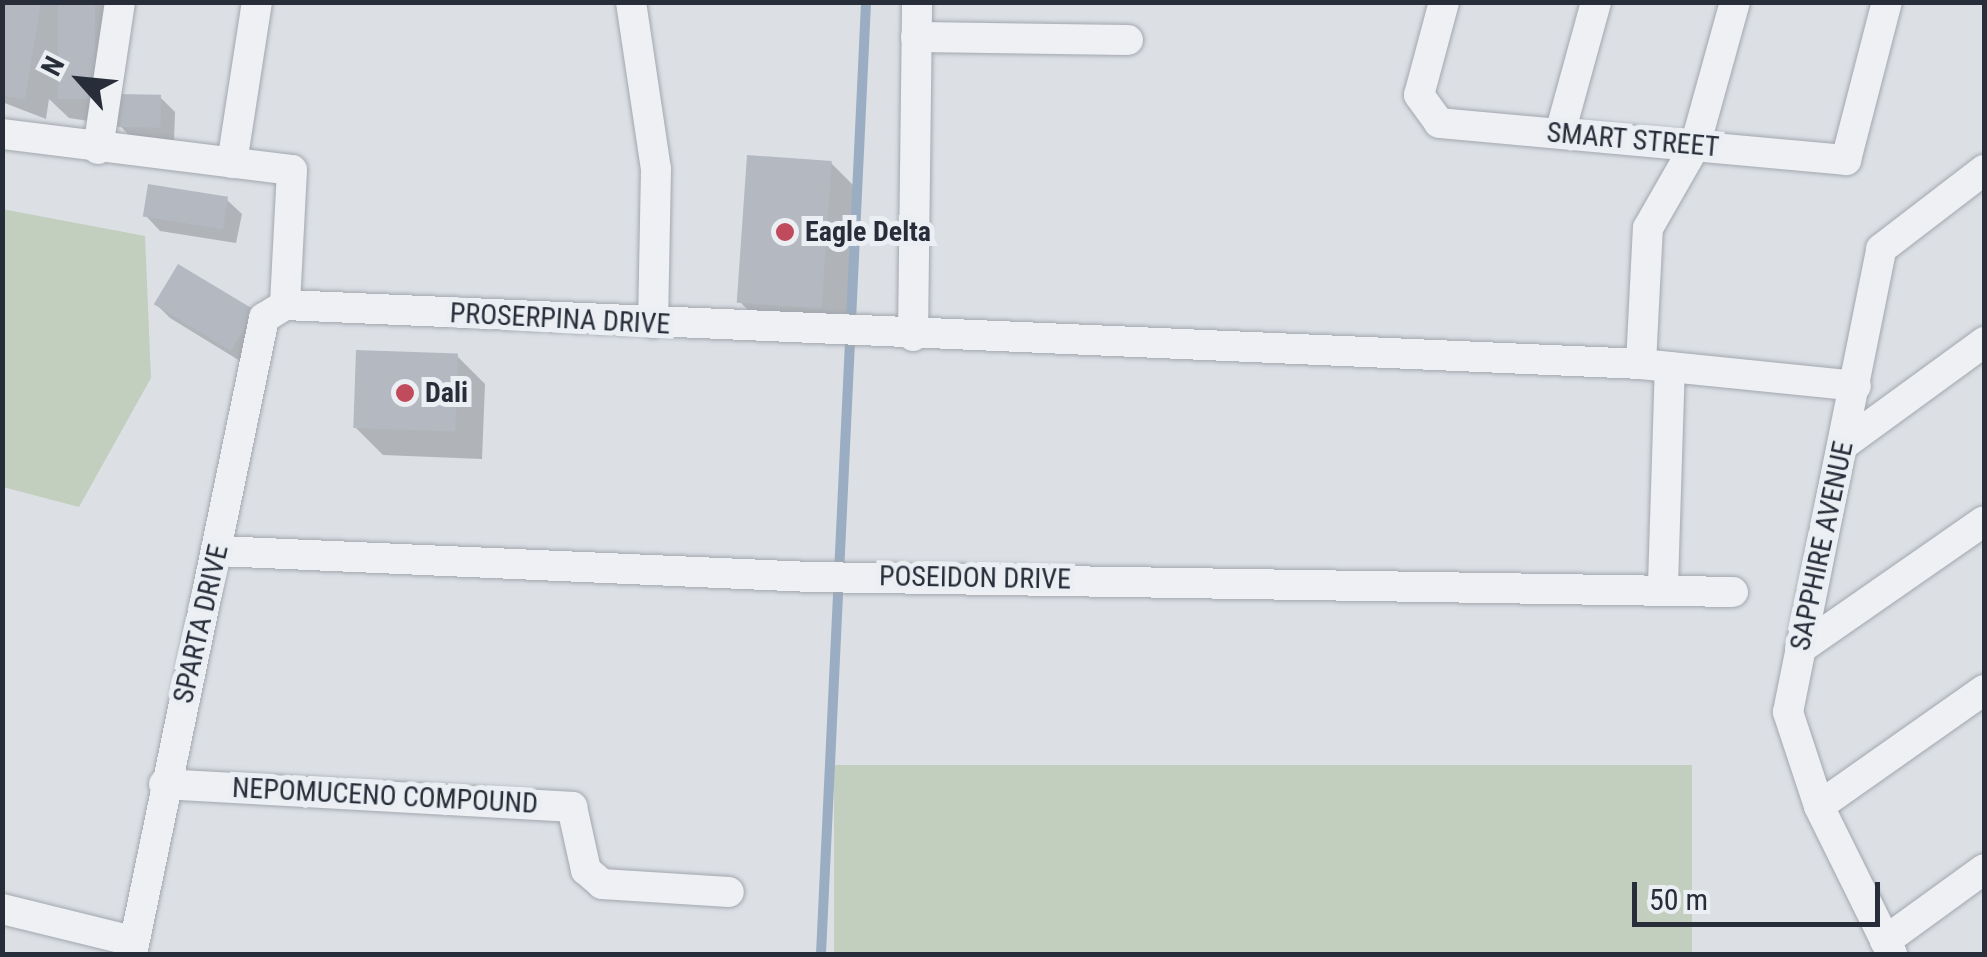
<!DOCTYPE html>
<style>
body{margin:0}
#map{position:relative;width:1987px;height:957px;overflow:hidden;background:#dce0e5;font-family:"Roboto Condensed",sans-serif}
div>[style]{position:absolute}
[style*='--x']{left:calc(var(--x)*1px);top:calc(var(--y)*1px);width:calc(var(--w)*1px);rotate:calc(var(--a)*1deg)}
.green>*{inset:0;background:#c2cebe;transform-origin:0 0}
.shadow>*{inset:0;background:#0003}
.stream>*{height:10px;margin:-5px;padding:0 5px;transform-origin:5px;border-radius:5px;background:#9aadc2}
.building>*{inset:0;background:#b4b9c1;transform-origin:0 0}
.roads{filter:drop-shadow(0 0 2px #a2a7ae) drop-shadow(0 0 2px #a2a7ae)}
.minor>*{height:30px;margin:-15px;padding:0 15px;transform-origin:15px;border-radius:15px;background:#eef0f4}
.dots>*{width:28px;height:28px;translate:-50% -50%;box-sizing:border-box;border:5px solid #ebeef3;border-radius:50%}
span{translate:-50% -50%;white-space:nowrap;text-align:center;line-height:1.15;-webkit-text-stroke:10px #ebeef3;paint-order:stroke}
.street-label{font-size:28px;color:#272e3a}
.poi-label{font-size:28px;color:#272e3a;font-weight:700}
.left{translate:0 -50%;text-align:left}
.frame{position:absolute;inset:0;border:5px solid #272e3a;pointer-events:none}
.north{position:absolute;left:30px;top:30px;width:100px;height:100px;-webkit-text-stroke:8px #ebeef3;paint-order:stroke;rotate:297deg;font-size:28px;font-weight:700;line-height:40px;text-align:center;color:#272e3a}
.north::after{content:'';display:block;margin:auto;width:35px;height:45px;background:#272e3a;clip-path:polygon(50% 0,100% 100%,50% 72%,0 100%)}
.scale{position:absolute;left:1632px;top:882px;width:248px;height:45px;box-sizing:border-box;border:5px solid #272e3a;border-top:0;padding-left:12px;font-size:30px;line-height:35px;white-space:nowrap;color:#272e3a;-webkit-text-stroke:8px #ebeef3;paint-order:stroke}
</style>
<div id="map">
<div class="green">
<div style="clip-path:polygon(2px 209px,145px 236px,151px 378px,79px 507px,3px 487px)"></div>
<div style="left:834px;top:765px;width:858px;height:189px"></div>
</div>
<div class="shadow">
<div style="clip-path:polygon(7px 2px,119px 2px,102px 123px,69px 118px,49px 99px,46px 119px,2px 102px)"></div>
<div style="clip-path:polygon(160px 97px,175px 112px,174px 141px,134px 140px,120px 126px)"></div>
<div style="clip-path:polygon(831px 163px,858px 190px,851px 337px,768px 330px,741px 303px)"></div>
<div style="clip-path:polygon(227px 200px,242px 214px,236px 243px,160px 231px,146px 216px)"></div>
<div style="clip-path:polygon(156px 304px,254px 313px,245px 364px,170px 318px)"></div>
<div style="clip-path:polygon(457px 356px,485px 384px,482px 459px,383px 455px,355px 427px)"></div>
</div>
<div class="stream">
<div style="--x:821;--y:954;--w:953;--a:-87.29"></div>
</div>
<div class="building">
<div style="clip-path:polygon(5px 2px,41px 2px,25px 99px,2px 96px)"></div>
<div style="left:58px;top:2px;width:37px;height:97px"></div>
<div style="left:118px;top:94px;width:43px;height:33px;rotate:1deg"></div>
<div style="left:747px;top:155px;width:85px;height:148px;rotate:4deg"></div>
<div style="left:148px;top:184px;width:81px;height:33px;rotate:9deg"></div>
<div style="left:178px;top:264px;width:90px;height:47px;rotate:31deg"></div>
<div style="left:356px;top:350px;width:102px;height:78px;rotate:2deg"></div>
</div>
<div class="roads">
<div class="minor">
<div style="--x:631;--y:2;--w:169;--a:81.5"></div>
<div style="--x:656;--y:169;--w:154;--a:91.1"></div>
<div style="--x:1444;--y:2;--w:96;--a:105"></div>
<div style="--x:1419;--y:95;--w:34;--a:54"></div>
<div style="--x:1439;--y:123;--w:409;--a:5.2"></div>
<div style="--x:1846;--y:160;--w:163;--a:-75.5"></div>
<div style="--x:916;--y:37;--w:212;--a:0.8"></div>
<div style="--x:1560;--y:133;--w:136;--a:-74.6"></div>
<div style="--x:2;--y:134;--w:292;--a:7.1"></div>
<div style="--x:292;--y:170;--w:135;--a:93"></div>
<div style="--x:98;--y:149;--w:149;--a:-81.5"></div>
<div style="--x:232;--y:163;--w:163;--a:-81.2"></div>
<div style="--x:285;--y:305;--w:1357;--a:2.49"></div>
<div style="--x:1641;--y:364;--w:216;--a:5.8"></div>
<div style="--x:913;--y:336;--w:334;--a:-89.3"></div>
<div style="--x:1641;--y:364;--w:136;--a:-87.1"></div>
<div style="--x:1648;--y:228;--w:95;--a:-60.2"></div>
<div style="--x:1695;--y:146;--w:149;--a:-74.5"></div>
<div style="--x:1843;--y:445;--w:175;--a:-36.1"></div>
<div style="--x:218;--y:551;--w:595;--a:2.51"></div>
<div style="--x:812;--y:577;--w:921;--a:0.93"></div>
<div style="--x:1663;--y:585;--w:218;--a:-88.2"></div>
<div style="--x:1800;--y:649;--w:224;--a:-34.8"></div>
<div style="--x:164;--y:784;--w:409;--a:3.2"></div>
<div style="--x:572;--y:807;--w:65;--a:77.5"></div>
<div style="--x:586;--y:870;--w:21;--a:41"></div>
<div style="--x:602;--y:884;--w:127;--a:3.6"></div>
<div style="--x:1819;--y:806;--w:202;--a:-35.1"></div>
<div style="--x:2;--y:909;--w:134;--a:13.8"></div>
<div style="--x:1885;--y:941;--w:122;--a:-36"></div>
<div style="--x:132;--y:954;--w:650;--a:-78.27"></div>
<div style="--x:264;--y:318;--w:25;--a:-32"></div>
<div style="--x:1892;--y:954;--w:165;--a:-116.3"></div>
<div style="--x:1819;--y:806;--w:99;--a:-108.3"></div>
<div style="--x:1788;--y:712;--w:472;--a:-78.6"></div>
<div style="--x:1881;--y:249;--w:130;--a:-37.5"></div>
</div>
</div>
<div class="dots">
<div style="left:785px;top:232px;background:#c04b5c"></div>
<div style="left:405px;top:393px;background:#c04b5c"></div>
</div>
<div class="street-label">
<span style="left:1633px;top:140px;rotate:5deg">SMART STREET</span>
<span style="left:560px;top:319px;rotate:3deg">PROSERPINA DRIVE</span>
<span style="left:1822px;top:546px;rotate:-78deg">SAPPHIRE AVENUE</span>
<span style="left:975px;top:578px;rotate:1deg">POSEIDON DRIVE</span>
<span style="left:201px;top:624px;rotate:-77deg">SPARTA DRIVE</span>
<span style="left:385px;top:796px;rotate:3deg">NEPOMUCENO COMPOUND</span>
</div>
<div class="poi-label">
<span class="left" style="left:805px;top:232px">Eagle Delta</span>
<span class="left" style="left:425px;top:393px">Dali</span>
</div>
<div class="frame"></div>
<div class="north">N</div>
<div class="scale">50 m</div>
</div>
